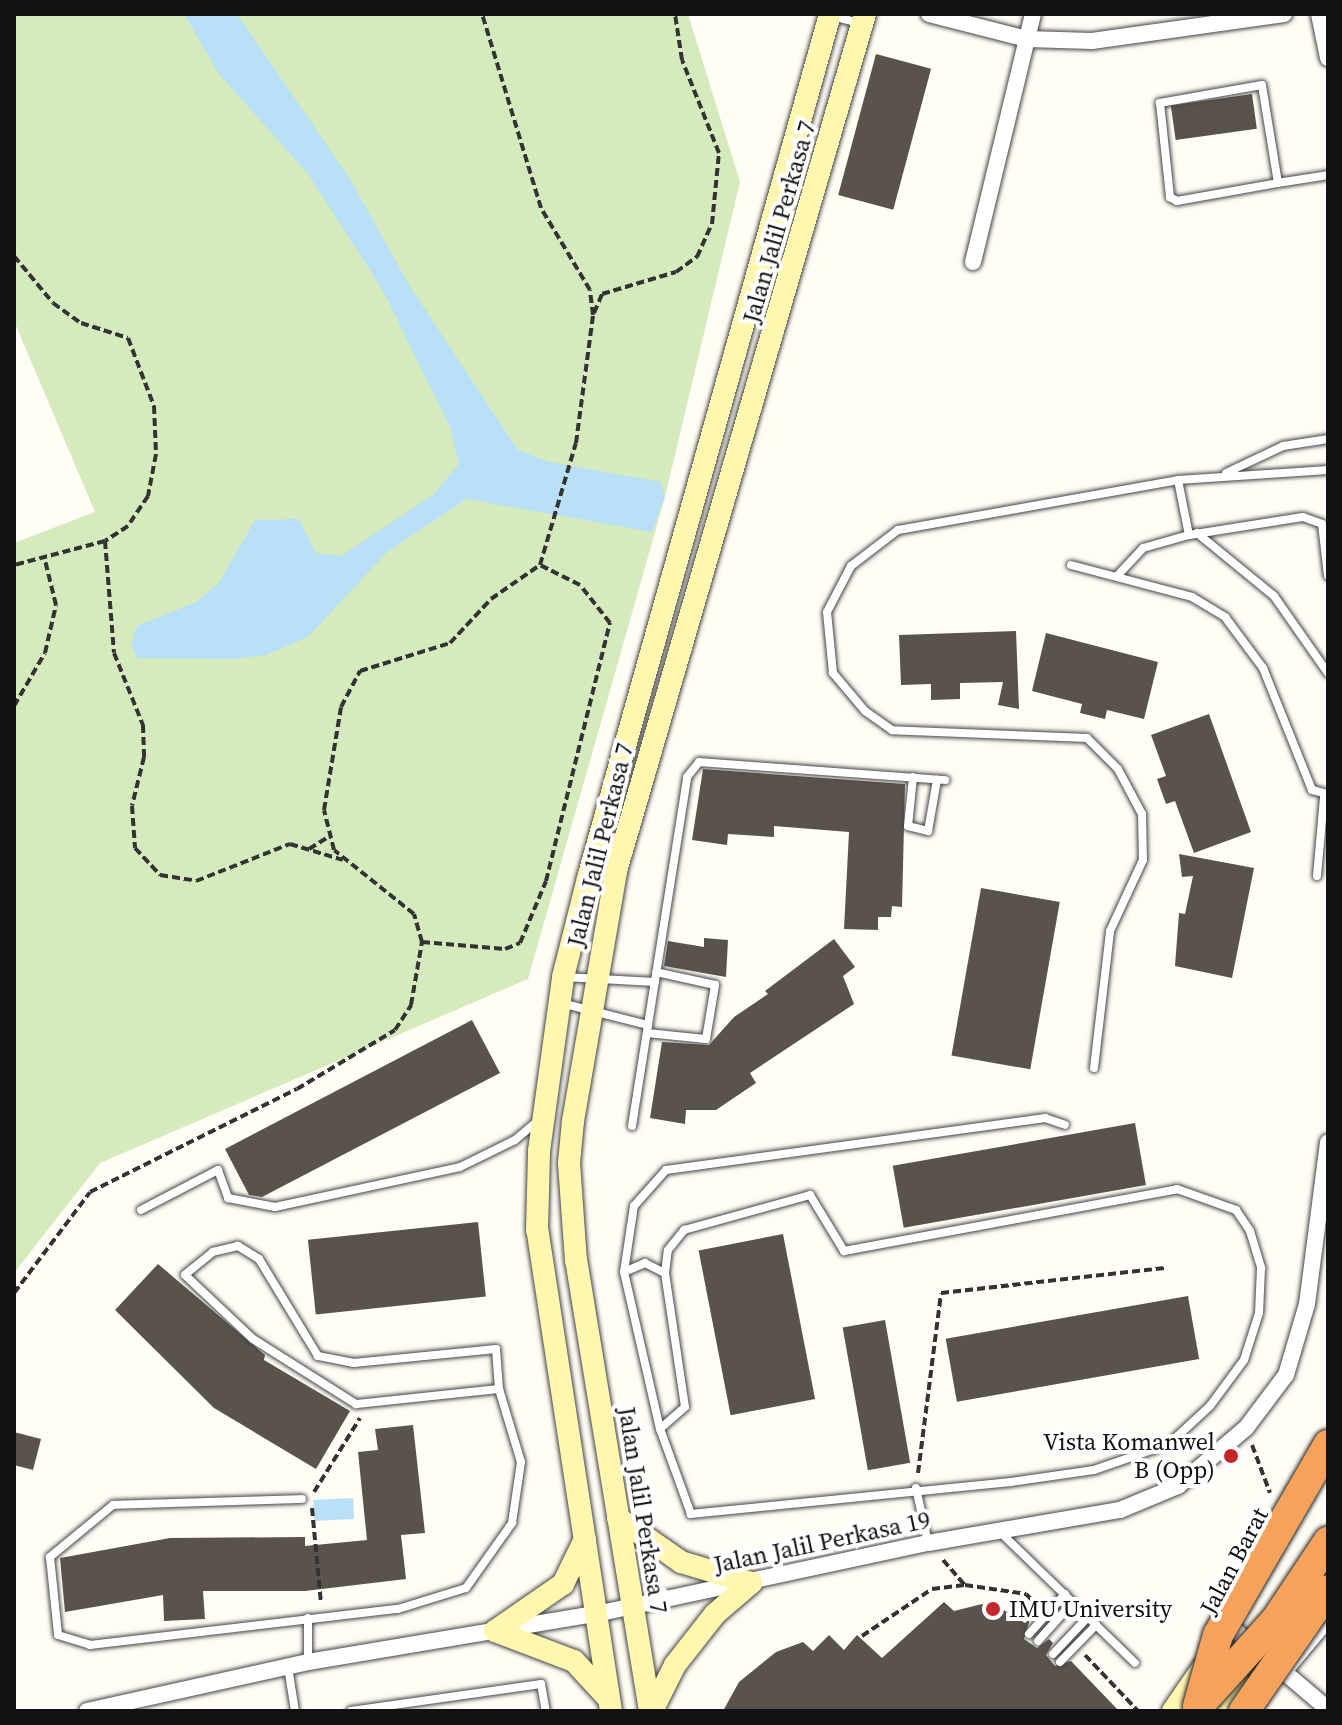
<!DOCTYPE html>
<style>
body{margin:0}
#map{position:relative;width:1342px;height:1725px;overflow:hidden;background:#fffdf5;font-family:"Source Serif 4",serif}
div>[style]{position:absolute}
[style*='--x']{left:calc(var(--x)*1px);top:calc(var(--y)*1px);width:calc(var(--w)*1px);rotate:calc(var(--a)*1deg)}
.green>*{inset:0;background:#d5ebbd}
.water>*{inset:0;background:#b9e0f7;transform-origin:0 0}
.building>*{inset:0;background:#5a524d;transform-origin:0 0}
.path>*{height:4px;margin-top:-2px;transform-origin:0;background:repeating-linear-gradient(90deg,#333 0 8px,transparent 0 12px)}
.roads{filter:drop-shadow(0 0 2px #444) drop-shadow(0 0 2px #444)}
.lane>*{height:8px;margin:-4px;padding:0 4px;transform-origin:4px;border-radius:4px;background:#fff}
.street>*{height:16px;margin:-8px;padding:0 8px;transform-origin:8px;border-radius:8px;background:#fff}
.secondary>*{height:22px;margin:-11px;padding:0 11px;transform-origin:11px;border-radius:11px;background:#fff6b0}
.bridges{filter:drop-shadow(0 0 2px #222) drop-shadow(0 0 2px #222)}
.highway-bridge>*{height:30px;margin:-15px;padding:0 15px;transform-origin:15px;border-radius:15px;background:#f5a25d}
.dots>*{width:22px;height:22px;translate:-50% -50%;box-sizing:border-box;border:4px solid #fff;border-radius:50%}
span{translate:-50% -50%;white-space:nowrap;text-align:center;line-height:1.15;-webkit-text-stroke:8px #fff;paint-order:stroke}
.street-label{font-size:24px;color:#111}
.poi-label{font-size:24px;color:#111}
.right{translate:-100% -50%;text-align:right}
.left{translate:0 -50%;text-align:left}
.frame{position:absolute;inset:0;border:16px solid #111;pointer-events:none}
</style>
<div id="map">
<div class="green">
<div style="clip-path:polygon(14px 14px,688px 14px,740px 182px,665px 497px,528px 979px,100px 1163px,14px 1273px,14px 543px,95px 512px,14px 321px)"></div>
</div>
<div class="water">
<div style="clip-path:polygon(184px 14px,237px 14px,350px 179px,411px 288px,518px 450px,550px 462px,661px 482px,665px 497px,652px 532px,467px 499px,388px 551px,308px 637px,266px 655px,233px 659px,137px 658px,131px 645px,137px 626px,196px 602px,218px 584px,255px 520px,299px 519px,316px 553px,341px 556px,433px 495px,459px 464px,450px 427px,383px 291px,308px 174px,219px 74px)"></div>
<div style="left:353px;top:1498px;width:21px;height:40px;rotate:87deg"></div>
</div>
<div class="building">
<div style="left:876px;top:54px;width:57px;height:146px;rotate:15deg"></div>
<div style="left:1252px;top:94px;width:35px;height:82px;rotate:82deg"></div>
<div style="clip-path:polygon(1016px 631px,1019px 709px,998px 705px,1003px 682px,960px 683px,960px 699px,931px 700px,931px 684px,901px 685px,899px 635px)"></div>
<div style="clip-path:polygon(1046px 633px,1158px 662px,1144px 719px,1107px 710px,1105px 719px,1080px 713px,1082px 704px,1032px 691px)"></div>
<div style="clip-path:polygon(1209px 714px,1251px 832px,1194px 853px,1175px 801px,1166px 804px,1157px 779px,1166px 776px,1151px 735px)"></div>
<div style="clip-path:polygon(703px 769px,905px 784px,902px 907px,892px 906px,891px 917px,878px 917px,878px 930px,844px 929px,849px 832px,774px 826px,774px 837px,728px 834px,727px 845px,692px 840px)"></div>
<div style="clip-path:polygon(1179px 854px,1254px 868px,1232px 978px,1175px 966px,1179px 913px,1185px 914px,1193px 876px,1182px 877px)"></div>
<div style="left:981px;top:888px;width:80px;height:170px;rotate:10deg"></div>
<div style="clip-path:polygon(704px 938px,728px 940px,726px 977px,664px 966px,668px 941px,704px 947px)"></div>
<div style="clip-path:polygon(834px 939px,855px 967px,843px 976px,854px 1004px,750px 1073px,756px 1083px,716px 1110px,686px 1110px,685px 1124px,650px 1118px,662px 1042px,709px 1045px,734px 1017px,768px 994px,765px 991px)"></div>
<div style="clip-path:polygon(472px 1020px,500px 1073px,262px 1197px,249px 1195px,225px 1149px)"></div>
<div style="left:1135px;top:1123px;width:63px;height:246px;rotate:80deg"></div>
<div style="left:478px;top:1222px;width:75px;height:171px;rotate:84deg"></div>
<div style="left:783px;top:1234px;width:168px;height:86px;rotate:79deg"></div>
<div style="clip-path:polygon(158px 1264px,265px 1355px,264px 1360px,350px 1411px,316px 1469px,214px 1408px,115px 1310px)"></div>
<div style="left:1188px;top:1296px;width:64px;height:246px;rotate:80deg"></div>
<div style="left:885px;top:1320px;width:145px;height:43px;rotate:80deg"></div>
<div style="clip-path:polygon(413px 1425px,425px 1533px,401px 1535px,406px 1579px,305px 1591px,203px 1591px,205px 1619px,164px 1621px,163px 1595px,65px 1612px,60px 1558px,170px 1538px,305px 1537px,305px 1546px,367px 1540px,358px 1452px,378px 1450px,375px 1429px)"></div>
<div style="clip-path:polygon(14px 1432px,41px 1439px,33px 1470px,14px 1465px)"></div>
<div style="clip-path:polygon(944px 1602px,954px 1611px,982px 1604px,999px 1607px,1025px 1623px,1030px 1619px,1024px 1639px,1037px 1648px,1049px 1639px,1053px 1643px,1046px 1655px,1055px 1666px,1071px 1661px,1119px 1711px,723px 1711px,739px 1682px,776px 1652px,803px 1642px,813px 1651px,829px 1635px,844px 1650px,857px 1635px,882px 1658px)"></div>
</div>
<div class="path">
<div style="--x:14;--y:256;--w:61;--a:50.3"></div>
<div style="--x:53;--y:303;--w:34;--a:36"></div>
<div style="--x:81;--y:323;--w:49;--a:17.7"></div>
<div style="--x:128;--y:338;--w:73;--a:69.1"></div>
<div style="--x:154;--y:406;--w:48;--a:87.6"></div>
<div style="--x:156;--y:454;--w:43;--a:100.8"></div>
<div style="--x:148;--y:496;--w:36;--a:124"></div>
<div style="--x:128;--y:526;--w:27;--a:147"></div>
<div style="--x:105;--y:541;--w:94;--a:165.2"></div>
<div style="--x:594;--y:313;--w:21;--a:-67"></div>
<div style="--x:602;--y:294;--w:77;--a:-16.6"></div>
<div style="--x:676;--y:272;--w:26;--a:-36"></div>
<div style="--x:697;--y:257;--w:36;--a:-66"></div>
<div style="--x:712;--y:224;--w:71;--a:-84.4"></div>
<div style="--x:719;--y:153;--w:100;--a:-111.7"></div>
<div style="--x:682;--y:60;--w:47;--a:-98.7"></div>
<div style="--x:105;--y:541;--w:112;--a:85.4"></div>
<div style="--x:114;--y:653;--w:78;--a:68.1"></div>
<div style="--x:143;--y:725;--w:32;--a:88"></div>
<div style="--x:144;--y:757;--w:50;--a:103.8"></div>
<div style="--x:132;--y:806;--w:42;--a:85.9"></div>
<div style="--x:135;--y:848;--w:37;--a:47"></div>
<div style="--x:160;--y:875;--w:36;--a:9"></div>
<div style="--x:196;--y:881;--w:101;--a:-21.5"></div>
<div style="--x:290;--y:844;--w:55;--a:16.8"></div>
<div style="--x:14;--y:706;--w:61;--a:-59.7"></div>
<div style="--x:45;--y:653;--w:49;--a:-77.1"></div>
<div style="--x:56;--y:605;--w:50;--a:-103.8"></div>
<div style="--x:309;--y:849;--w:25;--a:-32"></div>
<div style="--x:422;--y:942;--w:83;--a:4.8"></div>
<div style="--x:505;--y:949;--w:16;--a:-22"></div>
<div style="--x:520;--y:943;--w:67;--a:-67.2"></div>
<div style="--x:546;--y:881;--w:266;--a:-76.1"></div>
<div style="--x:610;--y:623;--w:48;--a:-128.3"></div>
<div style="--x:580;--y:585;--w:45;--a:-153.4"></div>
<div style="--x:14;--y:1293;--w:126;--a:-53"></div>
<div style="--x:90;--y:1192;--w:231;--a:-26.5"></div>
<div style="--x:297;--y:1089;--w:114;--a:-31"></div>
<div style="--x:395;--y:1030;--w:30;--a:-57"></div>
<div style="--x:411;--y:1005;--w:64;--a:-80.1"></div>
<div style="--x:422;--y:942;--w:29;--a:-106"></div>
<div style="--x:414;--y:914;--w:102;--a:-141.3"></div>
<div style="--x:334;--y:850;--w:41;--a:-104"></div>
<div style="--x:324;--y:810;--w:104;--a:-80.6"></div>
<div style="--x:341;--y:707;--w:41;--a:-62.2"></div>
<div style="--x:360;--y:671;--w:94;--a:-17.3"></div>
<div style="--x:450;--y:643;--w:60;--a:-47"></div>
<div style="--x:491;--y:599;--w:60;--a:-34.8"></div>
<div style="--x:540;--y:565;--w:127;--a:-73.6"></div>
<div style="--x:576;--y:443;--w:129;--a:-82.4"></div>
<div style="--x:593;--y:315;--w:25;--a:-97"></div>
<div style="--x:590;--y:290;--w:96;--a:-120.9"></div>
<div style="--x:541;--y:208;--w:203;--a:-106.9"></div>
<div style="--x:1252;--y:1445;--w:51;--a:69.4"></div>
<div style="--x:918;--y:1473;--w:181;--a:-82.7"></div>
<div style="--x:941;--y:1293;--w:225;--a:-6.4"></div>
<div style="--x:314;--y:1492;--w:87;--a:-58.1"></div>
<div style="--x:312;--y:1508;--w:95;--a:84.6"></div>
<div style="--x:943;--y:1560;--w:33;--a:49"></div>
<div style="--x:965;--y:1585;--w:62;--a:8.4"></div>
<div style="--x:1026;--y:1594;--w:16;--a:45"></div>
<div style="--x:862;--y:1636;--w:84;--a:-33.9"></div>
<div style="--x:932;--y:1589;--w:33;--a:-7"></div>
<div style="--x:1085;--y:1655;--w:77;--a:46.6"></div>
</div>
<div class="roads">
<div class="lane">
<div style="--x:832;--y:16;--w:30;--a:14"></div>
<div style="--x:1278;--y:183;--w:99;--a:-99.3"></div>
<div style="--x:1262;--y:85;--w:104;--a:170"></div>
<div style="--x:1160;--y:103;--w:95;--a:83.9"></div>
<div style="--x:1170;--y:197;--w:8;--a:30"></div>
<div style="--x:1177;--y:201;--w:109;--a:-10.1"></div>
<div style="--x:1284;--y:182;--w:45;--a:-9"></div>
<div style="--x:1226;--y:473;--w:63;--a:-25.3"></div>
<div style="--x:1283;--y:446;--w:46;--a:-8.8"></div>
<div style="--x:1178;--y:480;--w:56;--a:78.7"></div>
<div style="--x:1189;--y:535;--w:115;--a:-9"></div>
<div style="--x:1303;--y:517;--w:20;--a:20"></div>
<div style="--x:1322;--y:524;--w:52;--a:83.4"></div>
<div style="--x:1197;--y:533;--w:99;--a:39.3"></div>
<div style="--x:1274;--y:596;--w:94;--a:55"></div>
<div style="--x:1071;--y:565;--w:125;--a:14.8"></div>
<div style="--x:1192;--y:597;--w:39;--a:31"></div>
<div style="--x:1225;--y:617;--w:64;--a:53.3"></div>
<div style="--x:1263;--y:668;--w:131;--a:68.1"></div>
<div style="--x:1312;--y:790;--w:16;--a:14"></div>
<div style="--x:1118;--y:575;--w:37;--a:-47"></div>
<div style="--x:1143;--y:548;--w:48;--a:-15.8"></div>
<div style="--x:913;--y:777;--w:49;--a:95.8"></div>
<div style="--x:908;--y:826;--w:21;--a:14"></div>
<div style="--x:928;--y:831;--w:52;--a:-80"></div>
<div style="--x:1317;--y:876;--w:79;--a:-84.9"></div>
<div style="--x:564;--y:977;--w:91;--a:3.1"></div>
<div style="--x:561;--y:1003;--w:90;--a:14.2"></div>
<div style="--x:647;--y:1033;--w:59;--a:5.8"></div>
<div style="--x:706;--y:1039;--w:55;--a:-80.5"></div>
<div style="--x:715;--y:985;--w:60;--a:-167.6"></div>
<div style="--x:1094;--y:1068;--w:138;--a:-83.3"></div>
<div style="--x:1110;--y:931;--w:78;--a:-65.1"></div>
<div style="--x:1143;--y:860;--w:46;--a:-91.2"></div>
<div style="--x:1142;--y:814;--w:51;--a:-118.1"></div>
<div style="--x:1118;--y:769;--w:44;--a:-135"></div>
<div style="--x:1087;--y:738;--w:195;--a:-177.7"></div>
<div style="--x:892;--y:730;--w:33;--a:-145"></div>
<div style="--x:865;--y:711;--w:50;--a:-130.1"></div>
<div style="--x:833;--y:673;--w:61;--a:-95.6"></div>
<div style="--x:827;--y:612;--w:52;--a:-62.4"></div>
<div style="--x:851;--y:566;--w:59;--a:-37.5"></div>
<div style="--x:898;--y:530;--w:284;--a:-10.1"></div>
<div style="--x:1178;--y:480;--w:150;--a:-3.8"></div>
<div style="--x:632;--y:1126;--w:353;--a:-81"></div>
<div style="--x:687;--y:777;--w:19;--a:-51"></div>
<div style="--x:699;--y:762;--w:247;--a:4.2"></div>
<div style="--x:141;--y:1210;--w:87;--a:-27.5"></div>
<div style="--x:218;--y:1170;--w:30;--a:70"></div>
<div style="--x:228;--y:1198;--w:48;--a:10.8"></div>
<div style="--x:275;--y:1207;--w:189;--a:-12.2"></div>
<div style="--x:460;--y:1167;--w:61;--a:-26.1"></div>
<div style="--x:515;--y:1140;--w:33;--a:-40"></div>
<div style="--x:624;--y:1272;--w:23;--a:-23"></div>
<div style="--x:645;--y:1263;--w:22;--a:27"></div>
<div style="--x:665;--y:1273;--w:135;--a:81.5"></div>
<div style="--x:685;--y:1407;--w:33;--a:139"></div>
<div style="--x:665;--y:1273;--w:23;--a:-83"></div>
<div style="--x:668;--y:1250;--w:26;--a:-51"></div>
<div style="--x:684;--y:1230;--w:131;--a:-15.5"></div>
<div style="--x:810;--y:1195;--w:66;--a:58.7"></div>
<div style="--x:844;--y:1251;--w:339;--a:-10.5"></div>
<div style="--x:1177;--y:1189;--w:63;--a:19.6"></div>
<div style="--x:1236;--y:1210;--w:25;--a:56"></div>
<div style="--x:1250;--y:1231;--w:39;--a:73"></div>
<div style="--x:1261;--y:1268;--w:45;--a:92.5"></div>
<div style="--x:1259;--y:1313;--w:49;--a:107.7"></div>
<div style="--x:1244;--y:1360;--w:57;--a:126.5"></div>
<div style="--x:1210;--y:1406;--w:56;--a:137.2"></div>
<div style="--x:1169;--y:1444;--w:79;--a:160.9"></div>
<div style="--x:1094;--y:1470;--w:84;--a:171.8"></div>
<div style="--x:1011;--y:1482;--w:322;--a:174.3"></div>
<div style="--x:691;--y:1514;--w:90;--a:-110"></div>
<div style="--x:660;--y:1429;--w:161;--a:-102.9"></div>
<div style="--x:624;--y:1272;--w:67;--a:-81.4"></div>
<div style="--x:634;--y:1206;--w:48;--a:-48.4"></div>
<div style="--x:666;--y:1170;--w:383;--a:-7.8"></div>
<div style="--x:1045;--y:1118;--w:21;--a:19"></div>
<div style="--x:916;--y:1488;--w:56;--a:77.7"></div>
<div style="--x:302;--y:1499;--w:189;--a:178.2"></div>
<div style="--x:113;--y:1505;--w:82;--a:140.5"></div>
<div style="--x:50;--y:1557;--w:78;--a:84.1"></div>
<div style="--x:58;--y:1635;--w:34;--a:17"></div>
<div style="--x:90;--y:1645;--w:310;--a:-6.7"></div>
<div style="--x:398;--y:1609;--w:71;--a:-17.2"></div>
<div style="--x:466;--y:1588;--w:80;--a:-54.7"></div>
<div style="--x:512;--y:1523;--w:62;--a:-81.6"></div>
<div style="--x:521;--y:1462;--w:76;--a:-106.8"></div>
<div style="--x:499;--y:1389;--w:40;--a:-94.3"></div>
<div style="--x:496;--y:1349;--w:143;--a:174.4"></div>
<div style="--x:354;--y:1363;--w:37;--a:-169"></div>
<div style="--x:318;--y:1356;--w:114;--a:-121.3"></div>
<div style="--x:259;--y:1259;--w:25;--a:-148"></div>
<div style="--x:238;--y:1246;--w:26;--a:167"></div>
<div style="--x:213;--y:1252;--w:36;--a:141"></div>
<div style="--x:185;--y:1275;--w:93;--a:43.3"></div>
<div style="--x:253;--y:1339;--w:122;--a:32.3"></div>
<div style="--x:356;--y:1404;--w:144;--a:-6"></div>
<div style="--x:1000;--y:1532;--w:188;--a:44.1"></div>
<div style="--x:308;--y:1618;--w:43;--a:90"></div>
<div style="--x:1029;--y:1634;--w:54;--a:-48"></div>
<div style="--x:1038;--y:1641;--w:52;--a:-48.1"></div>
<div style="--x:1053;--y:1654;--w:51;--a:-46.6"></div>
<div style="--x:1060;--y:1662;--w:52;--a:-45.8"></div>
<div style="--x:288;--y:1667;--w:45;--a:81"></div>
<div style="--x:1287;--y:1674;--w:64;--a:-50.1"></div>
<div style="--x:351;--y:1711;--w:192;--a:-8.1"></div>
<div style="--x:541;--y:1684;--w:27;--a:80"></div>
</div>
<div class="street">
<div style="--x:929;--y:14;--w:101;--a:14.3"></div>
<div style="--x:1027;--y:39;--w:65;--a:1.8"></div>
<div style="--x:1092;--y:41;--w:194;--a:-8"></div>
<div style="--x:1319;--y:14;--w:45;--a:78.4"></div>
<div style="--x:973;--y:262;--w:255;--a:-76.4"></div>
<div style="--x:1230;--y:1626;--w:128;--a:40.3"></div>
<div style="--x:87;--y:1711;--w:226;--a:-12.5"></div>
<div style="--x:308;--y:1662;--w:292;--a:-9.5"></div>
<div style="--x:596;--y:1614;--w:340;--a:-12.1"></div>
<div style="--x:928;--y:1543;--w:195;--a:-9.8"></div>
<div style="--x:1120;--y:1510;--w:63;--a:-22.5"></div>
<div style="--x:1178;--y:1486;--w:89;--a:-40.5"></div>
<div style="--x:1246;--y:1428;--w:66;--a:-53"></div>
<div style="--x:1286;--y:1375;--w:74;--a:-73.5"></div>
<div style="--x:1307;--y:1304;--w:163;--a:-82.6"></div>
</div>
<div class="secondary">
<div style="--x:618;--y:1518;--w:77;--a:34.9"></div>
<div style="--x:681;--y:1562;--w:73;--a:16.7"></div>
<div style="--x:495;--y:1631;--w:85;--a:20.8"></div>
<div style="--x:574;--y:1661;--w:50;--a:47.4"></div>
<div style="--x:495;--y:1631;--w:83;--a:-34.7"></div>
<div style="--x:563;--y:1584;--w:50;--a:-63.9"></div>
<div style="--x:611;--y:1711;--w:487;--a:-98.7"></div>
<div style="--x:537;--y:1230;--w:79;--a:-88.5"></div>
<div style="--x:539;--y:1151;--w:176;--a:-82.1"></div>
<div style="--x:563;--y:977;--w:102;--a:-75.8"></div>
<div style="--x:588;--y:878;--w:897;--a:-74.35"></div>
<div style="--x:650;--y:1711;--w:456;--a:-99.3"></div>
<div style="--x:576;--y:1261;--w:98;--a:-94.1"></div>
<div style="--x:569;--y:1163;--w:42;--a:-84.6"></div>
<div style="--x:573;--y:1121;--w:254;--a:-80.2"></div>
<div style="--x:616;--y:871;--w:892;--a:-73.8"></div>
<div style="--x:652;--y:1711;--w:51;--a:-63.4"></div>
<div style="--x:675;--y:1665;--w:65;--a:-51.9"></div>
<div style="--x:715;--y:1614;--w:48;--a:-40.7"></div>
<div style="--x:1173;--y:1711;--w:51;--a:-55.4"></div>
<div style="--x:1217;--y:1711;--w:39;--a:-59"></div>
</div>
</div>
<div class="bridges">
<div class="highway-bridge">
<div style="--x:1202;--y:1702;--w:110;--a:-47.9"></div>
<div style="--x:1276;--y:1620;--w:94;--a:-56.3"></div>
<div style="--x:1198;--y:1706;--w:74;--a:-74.3"></div>
<div style="--x:1218;--y:1635;--w:220;--a:-59.9"></div>
<div style="--x:1244;--y:1711;--w:147;--a:-55.2"></div>
</div>
</div>
<div class="dots">
<div style="left:1231px;top:1456px;background:#c4262e"></div>
<div style="left:993px;top:1609px;background:#c4262e"></div>
</div>
<div class="street-label">
<span style="left:779px;top:222px;rotate:-74deg">Jalan Jalil Perkasa 7</span>
<span style="left:600px;top:845px;rotate:-76deg">Jalan Jalil Perkasa 7</span>
<span style="left:643px;top:1510px;rotate:81deg">Jalan Jalil Perkasa 7</span>
<span style="left:822px;top:1542px;rotate:-12deg">Jalan Jalil Perkasa 19</span>
<span style="left:1234px;top:1561px;rotate:-62deg">Jalan Barat</span>
</div>
<div class="poi-label">
<span class="right" style="left:1215px;top:1456px">Vista Komanwel<br>B (Opp)</span>
<span class="left" style="left:1009px;top:1609px">IMU University</span>
</div>
<div class="frame"></div>
</div>
